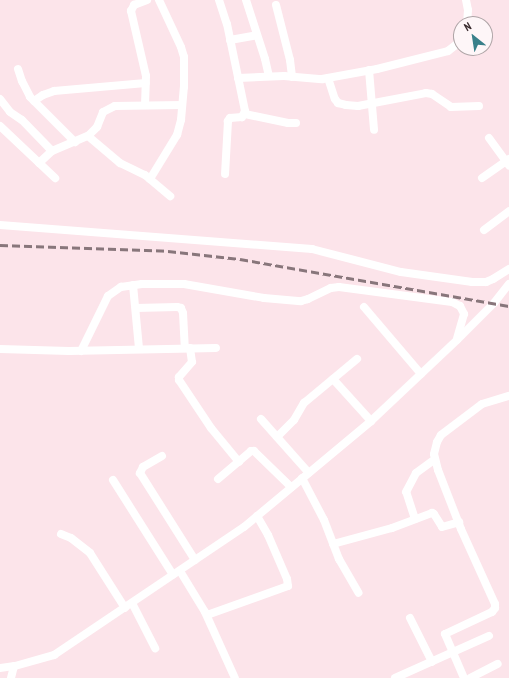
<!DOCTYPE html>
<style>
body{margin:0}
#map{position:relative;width:509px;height:678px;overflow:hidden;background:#fce4ea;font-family:"PT Sans Narrow",sans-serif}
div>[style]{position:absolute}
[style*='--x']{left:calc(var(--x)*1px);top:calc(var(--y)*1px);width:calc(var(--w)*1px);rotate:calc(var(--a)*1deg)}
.street>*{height:8px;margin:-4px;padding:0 4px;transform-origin:4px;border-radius:4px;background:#fff}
.rail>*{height:2.5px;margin-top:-1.25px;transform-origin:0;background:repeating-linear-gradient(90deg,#88767b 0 8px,transparent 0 12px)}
span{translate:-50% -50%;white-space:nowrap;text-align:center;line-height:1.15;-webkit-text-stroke:4px #fef6f8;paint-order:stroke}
.north{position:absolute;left:453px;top:16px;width:40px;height:40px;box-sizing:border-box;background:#fef6f8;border:1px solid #aea4a6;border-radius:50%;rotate:330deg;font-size:11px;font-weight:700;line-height:16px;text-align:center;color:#37292c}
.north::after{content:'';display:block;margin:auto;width:14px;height:18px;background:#39808a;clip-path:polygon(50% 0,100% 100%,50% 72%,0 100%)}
</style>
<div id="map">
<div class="street">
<div style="--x:219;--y:0;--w:25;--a:72"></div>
<div style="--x:227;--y:24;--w:89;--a:78.3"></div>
<div style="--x:245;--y:111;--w:7;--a:117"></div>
<div style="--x:242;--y:117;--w:12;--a:175"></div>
<div style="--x:230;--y:118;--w:4;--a:124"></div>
<div style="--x:228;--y:121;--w:53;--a:93.2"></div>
<div style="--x:246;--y:0;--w:62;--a:72.1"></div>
<div style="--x:265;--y:59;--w:17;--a:77"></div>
<div style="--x:466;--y:0;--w:10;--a:79"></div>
<div style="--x:468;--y:10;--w:14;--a:94"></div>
<div style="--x:276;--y:5;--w:57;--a:75.7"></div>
<div style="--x:290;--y:60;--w:17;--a:83"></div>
<div style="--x:230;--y:40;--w:27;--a:-10"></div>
<div style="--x:18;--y:69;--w:13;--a:72"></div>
<div style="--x:22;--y:81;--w:18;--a:63"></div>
<div style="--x:30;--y:97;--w:64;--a:45"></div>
<div style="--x:369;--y:70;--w:60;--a:85.2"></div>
<div style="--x:238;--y:78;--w:46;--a:-2.5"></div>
<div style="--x:284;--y:76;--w:38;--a:5"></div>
<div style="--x:322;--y:79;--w:56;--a:-10.3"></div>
<div style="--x:377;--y:69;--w:73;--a:-14.2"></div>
<div style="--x:448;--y:51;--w:11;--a:-38"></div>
<div style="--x:457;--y:44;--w:6;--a:-51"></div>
<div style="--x:328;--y:78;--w:22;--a:72"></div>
<div style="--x:335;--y:99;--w:5;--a:53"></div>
<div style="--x:338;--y:103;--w:8;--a:14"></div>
<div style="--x:346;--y:105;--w:12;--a:5"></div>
<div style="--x:358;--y:106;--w:69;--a:-10.8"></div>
<div style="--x:426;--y:93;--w:6;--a:9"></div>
<div style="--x:432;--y:94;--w:23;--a:34"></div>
<div style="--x:451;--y:107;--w:28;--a:-2"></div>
<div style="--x:0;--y:99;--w:16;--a:52"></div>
<div style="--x:10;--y:112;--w:14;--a:34"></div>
<div style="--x:22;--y:120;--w:43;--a:45.9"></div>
<div style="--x:34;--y:101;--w:11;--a:-34"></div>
<div style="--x:43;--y:95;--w:12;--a:-20"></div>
<div style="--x:54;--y:91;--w:92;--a:-5"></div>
<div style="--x:145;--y:105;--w:29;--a:-88"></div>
<div style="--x:146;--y:76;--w:67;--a:-103"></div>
<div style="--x:131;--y:11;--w:7;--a:-63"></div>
<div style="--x:134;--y:5;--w:14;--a:-21"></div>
<div style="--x:245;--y:114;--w:44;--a:11.8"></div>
<div style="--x:288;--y:123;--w:8;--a:0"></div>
<div style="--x:0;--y:126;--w:76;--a:43.4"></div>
<div style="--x:88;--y:136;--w:42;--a:40.2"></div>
<div style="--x:120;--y:163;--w:28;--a:26"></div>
<div style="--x:145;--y:175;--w:33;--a:40"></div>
<div style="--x:489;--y:138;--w:34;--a:54"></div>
<div style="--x:39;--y:163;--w:18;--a:-43"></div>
<div style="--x:52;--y:151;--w:39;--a:-23"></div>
<div style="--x:88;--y:136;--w:13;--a:-45"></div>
<div style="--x:97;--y:127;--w:16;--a:-68"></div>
<div style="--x:103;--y:112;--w:13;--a:-27"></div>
<div style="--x:115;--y:106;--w:67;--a:-0.9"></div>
<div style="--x:482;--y:178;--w:33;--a:-35"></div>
<div style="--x:150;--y:179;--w:52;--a:-58.5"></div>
<div style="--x:177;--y:135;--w:16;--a:-75"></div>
<div style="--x:181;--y:120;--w:33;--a:-85"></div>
<div style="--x:184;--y:87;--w:30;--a:-90"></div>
<div style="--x:184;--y:57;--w:10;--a:-107"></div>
<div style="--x:181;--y:47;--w:52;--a:-115.1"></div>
<div style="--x:0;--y:225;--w:313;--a:4.4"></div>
<div style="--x:312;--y:249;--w:92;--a:14.5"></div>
<div style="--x:401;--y:272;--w:72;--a:8"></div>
<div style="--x:472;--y:282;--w:14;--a:0"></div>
<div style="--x:486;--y:282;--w:8;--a:-23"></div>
<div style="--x:493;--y:279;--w:19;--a:-32"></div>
<div style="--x:484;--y:230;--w:31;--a:-37"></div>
<div style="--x:133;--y:285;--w:64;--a:84.6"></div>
<div style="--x:364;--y:307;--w:88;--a:49.6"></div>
<div style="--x:136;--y:308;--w:41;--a:-1.4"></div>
<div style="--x:177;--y:307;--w:4;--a:14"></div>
<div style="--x:181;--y:308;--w:5;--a:68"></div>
<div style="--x:183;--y:313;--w:35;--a:87"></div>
<div style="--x:190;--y:348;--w:14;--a:82"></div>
<div style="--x:192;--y:362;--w:20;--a:131"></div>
<div style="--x:179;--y:377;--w:3;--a:90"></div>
<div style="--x:179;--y:380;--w:58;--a:56.3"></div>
<div style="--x:211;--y:428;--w:44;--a:50.5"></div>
<div style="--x:0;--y:349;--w:69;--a:1.7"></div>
<div style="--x:69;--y:351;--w:147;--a:-1.2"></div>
<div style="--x:81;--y:351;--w:61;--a:-63.9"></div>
<div style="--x:108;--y:296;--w:16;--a:-35"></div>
<div style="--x:121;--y:287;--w:21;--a:-8"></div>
<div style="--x:142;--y:284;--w:42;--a:0"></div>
<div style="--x:184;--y:284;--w:81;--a:9.9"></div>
<div style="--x:264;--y:298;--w:37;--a:5"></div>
<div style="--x:301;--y:301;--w:7;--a:-16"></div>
<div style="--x:308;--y:299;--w:25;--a:-26"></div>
<div style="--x:331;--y:288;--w:8;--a:-7"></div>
<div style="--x:339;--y:287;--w:114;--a:7.6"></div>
<div style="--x:452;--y:302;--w:9;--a:27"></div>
<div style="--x:460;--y:306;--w:9;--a:63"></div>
<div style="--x:464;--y:314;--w:25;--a:106"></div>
<div style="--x:333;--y:379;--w:57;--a:47.9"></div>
<div style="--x:261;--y:419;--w:72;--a:48.4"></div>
<div style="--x:277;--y:437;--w:24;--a:-45"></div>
<div style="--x:294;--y:420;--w:20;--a:-60"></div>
<div style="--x:304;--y:403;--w:69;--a:-39.7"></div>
<div style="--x:162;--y:456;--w:22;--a:150"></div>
<div style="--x:143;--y:467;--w:7;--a:117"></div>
<div style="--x:140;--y:473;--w:103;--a:57.7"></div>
<div style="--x:302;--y:478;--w:47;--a:62.4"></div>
<div style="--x:324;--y:520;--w:42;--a:69"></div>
<div style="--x:339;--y:559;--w:39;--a:60"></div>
<div style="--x:218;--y:479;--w:43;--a:-40.3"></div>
<div style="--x:251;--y:451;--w:3;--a:0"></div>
<div style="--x:254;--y:451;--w:52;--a:44.2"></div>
<div style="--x:113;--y:480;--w:112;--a:57.7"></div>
<div style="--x:415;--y:519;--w:28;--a:-108"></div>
<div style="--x:406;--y:492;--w:21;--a:-62"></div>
<div style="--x:416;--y:473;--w:22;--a:-36"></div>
<div style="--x:61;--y:534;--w:11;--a:22"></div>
<div style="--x:71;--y:538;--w:24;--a:38"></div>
<div style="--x:90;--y:553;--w:65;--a:57.5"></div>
<div style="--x:333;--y:544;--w:61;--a:-15.2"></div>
<div style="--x:392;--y:528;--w:43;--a:-20.6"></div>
<div style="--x:432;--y:513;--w:2;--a:27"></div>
<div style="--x:434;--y:514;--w:15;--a:58"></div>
<div style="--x:442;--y:527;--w:18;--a:-16"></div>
<div style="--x:180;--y:571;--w:48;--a:58.6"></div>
<div style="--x:205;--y:612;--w:72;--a:65.6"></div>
<div style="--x:132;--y:603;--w:51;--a:62.9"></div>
<div style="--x:207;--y:615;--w:86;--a:-19.7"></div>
<div style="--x:288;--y:586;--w:7;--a:-98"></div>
<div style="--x:287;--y:579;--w:48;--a:-113.4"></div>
<div style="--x:268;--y:535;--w:22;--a:-120"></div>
<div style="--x:410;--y:618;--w:49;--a:63.4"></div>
<div style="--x:0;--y:668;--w:15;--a:-8"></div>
<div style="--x:15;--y:666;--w:41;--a:-15.8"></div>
<div style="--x:54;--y:655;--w:229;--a:-34"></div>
<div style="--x:244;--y:527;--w:165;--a:-39.8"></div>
<div style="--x:371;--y:421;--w:118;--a:-43.3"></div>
<div style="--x:457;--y:340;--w:52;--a:-45"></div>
<div style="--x:494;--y:303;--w:24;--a:-52"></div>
<div style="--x:11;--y:678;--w:12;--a:-76"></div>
<div style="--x:395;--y:678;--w:103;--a:-24.1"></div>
<div style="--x:464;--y:678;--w:48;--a:-113.4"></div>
<div style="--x:445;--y:634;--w:52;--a:-25.1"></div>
<div style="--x:492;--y:612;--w:5;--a:-53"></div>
<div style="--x:495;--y:608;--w:4;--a:-90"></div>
<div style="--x:495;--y:604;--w:82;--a:-114.4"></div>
<div style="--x:461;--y:529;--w:63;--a:-111.3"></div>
<div style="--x:438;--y:470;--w:16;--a:-104"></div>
<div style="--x:434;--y:454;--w:12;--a:-76"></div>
<div style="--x:437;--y:442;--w:8;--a:-60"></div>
<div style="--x:441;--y:435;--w:51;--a:-37.1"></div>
<div style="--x:482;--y:404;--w:28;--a:-17"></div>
<div style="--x:470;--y:678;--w:31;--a:-27"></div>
</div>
<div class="rail">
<div style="--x:0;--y:245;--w:168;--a:2"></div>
<div style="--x:168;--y:251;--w:72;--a:6.3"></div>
<div style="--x:240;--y:259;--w:273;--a:9.9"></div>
</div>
<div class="north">N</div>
</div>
